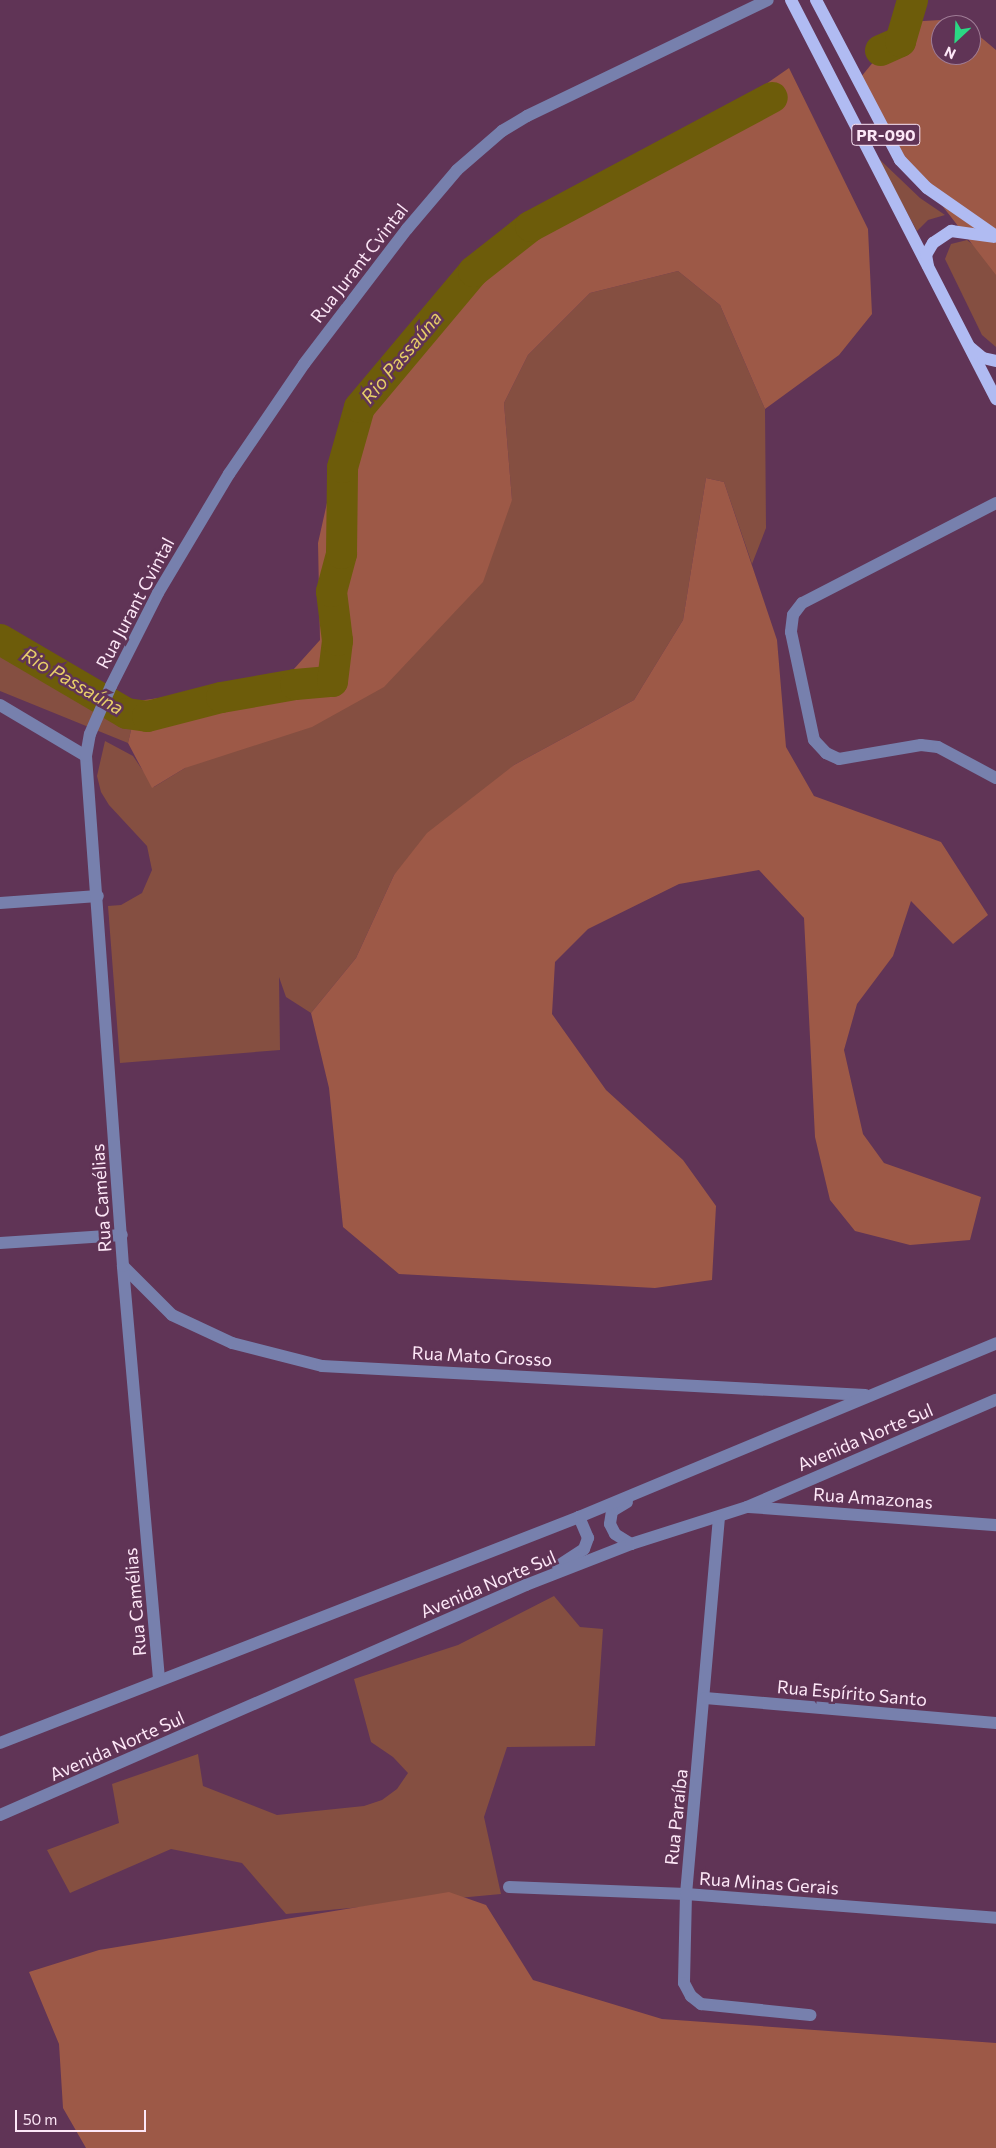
<!DOCTYPE html>
<meta charset="utf-8">
<style>
body{margin:0}
#map{position:relative;width:996px;height:2148px;overflow:hidden;background:#603456;font-family:Commissioner,sans-serif}
div>[style]{position:absolute}
[style*='--x']{left:calc(var(--x)*1px);top:calc(var(--y)*1px);width:calc(var(--w)*1px);rotate:calc(var(--a)*1deg)}
.green>*{inset:0;background:#854f41}
.forest>*{inset:0;background:#9d5947}
.river>*{height:31px;margin:-15.5px;padding:0 15.5px;transform-origin:15.5px;border-radius:15.5px;background:#6d5c0a}
.minor>*{height:12px;margin:-6px;padding:0 6px;transform-origin:6px;border-radius:6px;background:#7780ad}
.major>*{height:12px;margin:-6px;padding:0 6px;transform-origin:6px;border-radius:6px;background:#b0bbf2}
span{translate:-50% -50%;white-space:nowrap;text-align:center;line-height:1.15;-webkit-text-stroke:5px #603456;paint-order:stroke}
.shield-label span{padding:1px 4px;background:#603456;border:1px solid;border-radius:4px;-webkit-text-stroke-width:0}
.shield-label{font-size:16px;color:#fde7f7;font-weight:700}
.street-label{font-size:18px;color:#fde7f7}
.water-label{font-size:19px;color:#e7ce69;font-style:italic}
.north{position:absolute;left:931px;top:15px;width:50px;height:50px;box-sizing:border-box;background:#603456;border:1px solid #9f7c96;border-radius:50%;rotate:205deg;font-size:14px;font-weight:700;line-height:20px;text-align:center;color:#fde7f7}
.north::after{content:'';display:block;margin:auto;width:18px;height:22px;background:#2bd884;clip-path:polygon(50% 0,100% 100%,50% 72%,0 100%)}
.scale{position:absolute;left:15px;top:2110px;width:131px;height:22px;box-sizing:border-box;border:2px solid #fde7f7;border-top:0;padding-left:6px;font-size:15px;line-height:18px;white-space:nowrap;color:#fde7f7;-webkit-text-stroke:4px #603456;paint-order:stroke}
</style>
<div id="map">
<div class="green">
<div style="clip-path:polygon(876px 156px,920px 198px,945px 215px,928px 220px,917px 231px)"></div>
<div style="clip-path:polygon(967px 240px,996px 263px,996px 347px,982px 335px,945px 259px,951px 244px)"></div>
<div style="clip-path:polygon(678px 271px,720px 305px,765px 409px,766px 528px,752px 564px,724px 482px,706px 478px,683px 620px,634px 700px,514px 765px,394px 875px,356px 958px,311px 1013px,286px 997px,279px 977px,280px 1050px,120px 1063px,108px 906px,121px 905px,142px 893px,152px 870px,147px 846px,109px 805px,101px 792px,97px 776px,105px 741px,133px 756px,154px 787px,185px 768px,512px 500px,504px 403px,528px 355px,590px 293px)"></div>
<div style="clip-path:polygon(0 644px,113px 705px,138px 701px,128px 743px,0 691px)"></div>
<div style="clip-path:polygon(554px 1596px,580px 1627px,603px 1629px,595px 1746px,507px 1747px,484px 1817px,501px 1894px,286px 1914px,242px 1863px,171px 1849px,70px 1893px,47px 1850px,119px 1823px,112px 1784px,198px 1754px,203px 1786px,277px 1815px,364px 1806px,382px 1800px,397px 1789px,408px 1773px,393px 1757px,371px 1742px,354px 1679px,458px 1645px)"></div>
</div>
<div class="forest">
<div style="clip-path:polygon(958px 19px,965px 25px,941px 25px,941px 55px,971px 55px,971px 29px,996px 50px,996px 275px,889px 137px,856px 83px,906px 22px)"></div>
<div style="clip-path:polygon(789px 68px,868px 229px,872px 314px,839px 355px,765px 409px,720px 305px,678px 271px,590px 293px,528px 355px,504px 403px,512px 500px,483px 582px,384px 687px,312px 727px,185px 768px,152px 788px,128px 743px,138px 701px,284px 680px,320px 640px,318px 543px,346px 418px,467px 260px,535px 212px,708px 124px)"></div>
<div style="clip-path:polygon(706px 478px,724px 482px,777px 640px,786px 747px,814px 796px,941px 842px,988px 915px,953px 944px,911px 901px,893px 956px,857px 1004px,844px 1050px,863px 1134px,884px 1163px,981px 1197px,970px 1240px,910px 1245px,855px 1231px,830px 1200px,815px 1137px,804px 918px,759px 870px,679px 884px,588px 929px,555px 962px,552px 1014px,606px 1090px,683px 1160px,716px 1206px,712px 1280px,655px 1288px,399px 1274px,343px 1227px,329px 1088px,311px 1013px,356px 958px,394px 875px,427px 833px,514px 765px,634px 700px,683px 620px)"></div>
<div style="clip-path:polygon(449px 1892px,486px 1905px,533px 1980px,662px 2019px,996px 2043px,996px 2148px,86px 2148px,63px 2108px,59px 2044px,29px 1972px,99px 1950px)"></div>
</div>
<div class="river">
<div style="--x:880;--y:50;--w:22;--a:-24"></div>
<div style="--x:900;--y:41;--w:43;--a:-73.7"></div>
<div style="--x:0;--y:639;--w:146;--a:30.4"></div>
<div style="--x:126;--y:713;--w:21;--a:8"></div>
<div style="--x:147;--y:716;--w:76;--a:-14.4"></div>
<div style="--x:221;--y:697;--w:75;--a:-10"></div>
<div style="--x:295;--y:684;--w:37;--a:-5"></div>
<div style="--x:332;--y:681;--w:41;--a:-83"></div>
<div style="--x:337;--y:640;--w:49;--a:-97"></div>
<div style="--x:331;--y:591;--w:39;--a:-75"></div>
<div style="--x:341;--y:553;--w:86;--a:-89.3"></div>
<div style="--x:342;--y:467;--w:62;--a:-74.2"></div>
<div style="--x:359;--y:407;--w:177;--a:-50"></div>
<div style="--x:473;--y:271;--w:73;--a:-38.3"></div>
<div style="--x:530;--y:226;--w:274;--a:-28.1"></div>
</div>
<div class="minor">
<div style="--x:996;--y:503;--w:218;--a:152.7"></div>
<div style="--x:802;--y:603;--w:15;--a:127"></div>
<div style="--x:793;--y:615;--w:17;--a:97"></div>
<div style="--x:791;--y:632;--w:110;--a:78"></div>
<div style="--x:814;--y:740;--w:18;--a:47"></div>
<div style="--x:826;--y:753;--w:14;--a:25"></div>
<div style="--x:839;--y:759;--w:83;--a:-9.7"></div>
<div style="--x:921;--y:745;--w:17;--a:7"></div>
<div style="--x:938;--y:747;--w:66;--a:28.1"></div>
<div style="--x:0;--y:705;--w:100;--a:30.7"></div>
<div style="--x:0;--y:903;--w:98;--a:-4.1"></div>
<div style="--x:0;--y:1243;--w:122;--a:-3.8"></div>
<div style="--x:123;--y:1266;--w:69;--a:45"></div>
<div style="--x:172;--y:1315;--w:66;--a:25"></div>
<div style="--x:232;--y:1343;--w:93;--a:14.3"></div>
<div style="--x:322;--y:1366;--w:544;--a:3.06"></div>
<div style="--x:627;--y:1502;--w:17;--a:149"></div>
<div style="--x:612;--y:1511;--w:13;--a:99"></div>
<div style="--x:610;--y:1524;--w:11;--a:63"></div>
<div style="--x:615;--y:1534;--w:19;--a:32"></div>
<div style="--x:749;--y:1507;--w:248;--a:4.2"></div>
<div style="--x:719;--y:1517;--w:378;--a:95"></div>
<div style="--x:686;--y:1894;--w:89;--a:91.3"></div>
<div style="--x:684;--y:1983;--w:15;--a:62"></div>
<div style="--x:691;--y:1996;--w:13;--a:39"></div>
<div style="--x:701;--y:2004;--w:110;--a:5.8"></div>
<div style="--x:558;--y:1566;--w:31;--a:-33"></div>
<div style="--x:584;--y:1549;--w:12;--a:-70"></div>
<div style="--x:588;--y:1538;--w:23;--a:-113"></div>
<div style="--x:159;--y:1679;--w:415;--a:-95"></div>
<div style="--x:123;--y:1266;--w:511;--a:-94.15"></div>
<div style="--x:86;--y:756;--w:22;--a:-80"></div>
<div style="--x:90;--y:734;--w:52;--a:-66.4"></div>
<div style="--x:111;--y:686;--w:104;--a:-63.2"></div>
<div style="--x:158;--y:593;--w:139;--a:-59.2"></div>
<div style="--x:229;--y:474;--w:133;--a:-55.7"></div>
<div style="--x:304;--y:364;--w:170;--a:-52.7"></div>
<div style="--x:407;--y:229;--w:77;--a:-49.7"></div>
<div style="--x:457;--y:170;--w:60;--a:-40.9"></div>
<div style="--x:502;--y:131;--w:29;--a:-31"></div>
<div style="--x:527;--y:116;--w:267;--a:-25.7"></div>
<div style="--x:705;--y:1698;--w:292;--a:4.9"></div>
<div style="--x:0;--y:1743;--w:622;--a:-21.32"></div>
<div style="--x:579;--y:1517;--w:452;--a:-22.6"></div>
<div style="--x:0;--y:1815;--w:574;--a:-23.62"></div>
<div style="--x:526;--y:1585;--w:113;--a:-21.3"></div>
<div style="--x:631;--y:1544;--w:122;--a:-17.7"></div>
<div style="--x:747;--y:1507;--w:271;--a:-23.3"></div>
<div style="--x:509;--y:1887;--w:177;--a:2.3"></div>
<div style="--x:686;--y:1894;--w:311;--a:4.4"></div>
</div>
<div class="major">
<div style="--x:791;--y:0;--w:449;--a:62.8"></div>
<div style="--x:816;--y:0;--w:181;--a:62.3"></div>
<div style="--x:900;--y:160;--w:39;--a:46"></div>
<div style="--x:927;--y:188;--w:84;--a:34.8"></div>
<div style="--x:928;--y:266;--w:11;--a:-100"></div>
<div style="--x:926;--y:255;--w:14;--a:-60"></div>
<div style="--x:933;--y:243;--w:22;--a:-34"></div>
<div style="--x:951;--y:231;--w:43;--a:7.9"></div>
<div style="--x:971;--y:348;--w:16;--a:40"></div>
<div style="--x:983;--y:358;--w:13;--a:13"></div>
</div>
<div class="shield-label">
<span style="left:886px;top:135px">PR-090</span>
</div>
<div class="street-label">
<span style="left:359px;top:263px;rotate:-52deg">Rua Jurant Cvintal</span>
<span style="left:135px;top:603px;rotate:-62deg">Rua Jurant Cvintal</span>
<span style="left:101px;top:1198px;rotate:-94deg">Rua Camélias</span>
<span style="left:482px;top:1356px;rotate:3deg">Rua Mato Grosso</span>
<span style="left:865px;top:1437px;rotate:-23deg">Avenida Norte Sul</span>
<span style="left:873px;top:1498px;rotate:4deg">Rua Amazonas</span>
<span style="left:488px;top:1584px;rotate:-23deg">Avenida Norte Sul</span>
<span style="left:135px;top:1602px;rotate:-95deg">Rua Camélias</span>
<span style="left:852px;top:1693px;rotate:5deg">Rua Espírito Santo</span>
<span style="left:117px;top:1746px;rotate:-24deg">Avenida Norte Sul</span>
<span style="left:676px;top:1817px;rotate:-84deg">Rua Paraíba</span>
<span style="left:769px;top:1883px;rotate:4deg">Rua Minas Gerais</span>
</div>
<div class="water-label">
<span style="left:401px;top:357px;rotate:-50deg">Rio Passaúna</span>
<span style="left:73px;top:681px;rotate:30deg">Rio Passaúna</span>
</div>
<div class="north">N</div>
<div class="scale">50 m</div>
</div>
